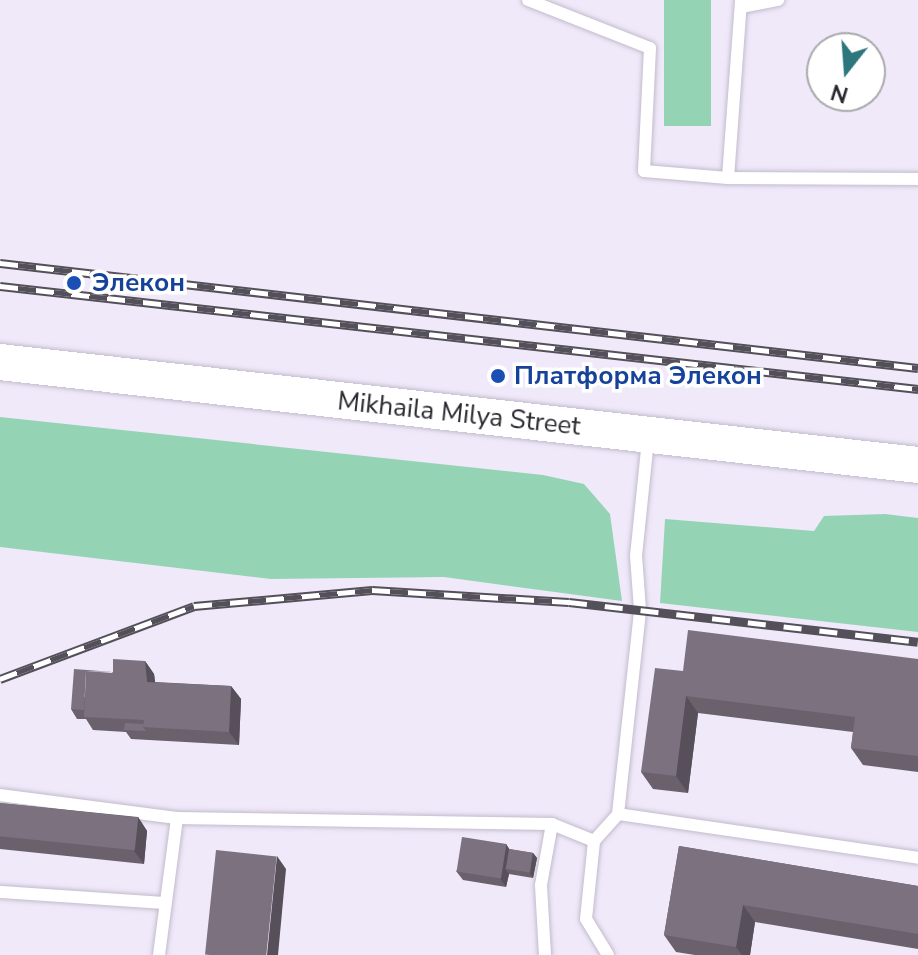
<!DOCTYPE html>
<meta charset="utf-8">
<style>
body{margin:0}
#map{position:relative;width:918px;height:955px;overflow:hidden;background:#f0e9fa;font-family:"Nunito Sans",sans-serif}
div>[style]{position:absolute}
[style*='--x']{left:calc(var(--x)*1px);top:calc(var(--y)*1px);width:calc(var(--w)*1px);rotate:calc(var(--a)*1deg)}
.green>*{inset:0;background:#94d4b4;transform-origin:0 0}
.roads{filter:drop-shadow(0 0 2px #c2bbcc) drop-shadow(0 0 2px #c2bbcc)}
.lane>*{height:12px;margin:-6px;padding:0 6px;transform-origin:6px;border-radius:6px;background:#fff}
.secondary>*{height:36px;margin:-18px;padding:0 18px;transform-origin:18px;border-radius:18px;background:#fff}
.rail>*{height:9px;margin-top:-4.5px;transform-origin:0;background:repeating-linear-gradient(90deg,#fff 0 18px,#545059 0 36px);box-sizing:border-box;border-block:2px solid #545059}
.wall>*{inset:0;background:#6b616d}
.shaded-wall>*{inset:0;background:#574f59}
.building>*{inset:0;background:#7c717f;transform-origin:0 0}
.dots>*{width:22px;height:22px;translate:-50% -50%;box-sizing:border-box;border:4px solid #fff;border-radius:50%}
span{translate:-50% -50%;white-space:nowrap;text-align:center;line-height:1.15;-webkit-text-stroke:7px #fff;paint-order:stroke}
.transit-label{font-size:26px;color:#164399;font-weight:700}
.left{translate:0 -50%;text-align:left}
.street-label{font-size:26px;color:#2a272e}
.north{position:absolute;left:806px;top:32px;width:80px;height:80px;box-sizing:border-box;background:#fff;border:2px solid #aaa9ab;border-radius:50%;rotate:197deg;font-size:22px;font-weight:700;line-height:32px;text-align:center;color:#2a272e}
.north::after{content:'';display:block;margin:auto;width:28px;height:36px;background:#2d767c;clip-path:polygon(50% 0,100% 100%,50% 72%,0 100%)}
</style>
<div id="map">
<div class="green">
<div style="left:664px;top:0;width:47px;height:126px"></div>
<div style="clip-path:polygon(0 417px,543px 475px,584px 484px,610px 514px,622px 601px,444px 577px,271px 579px,0 547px)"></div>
<div style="clip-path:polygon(885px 514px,918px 518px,918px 632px,660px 603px,665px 519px,814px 531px,824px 516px)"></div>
</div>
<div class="roads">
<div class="lane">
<div style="--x:528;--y:0;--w:131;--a:21.5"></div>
<div style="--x:650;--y:48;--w:123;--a:92.8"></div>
<div style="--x:644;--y:171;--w:84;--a:4.8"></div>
<div style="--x:728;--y:178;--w:190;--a:0.3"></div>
<div style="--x:741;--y:7;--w:38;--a:-11"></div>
<div style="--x:728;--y:178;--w:178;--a:-85.8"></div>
<div style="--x:0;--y:795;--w:178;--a:7.4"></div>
<div style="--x:618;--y:814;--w:303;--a:8.3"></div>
<div style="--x:0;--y:892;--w:166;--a:3.8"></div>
<div style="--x:159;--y:955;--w:138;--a:-82.5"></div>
<div style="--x:177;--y:818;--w:375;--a:0.9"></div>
<div style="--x:552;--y:824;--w:45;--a:22"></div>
<div style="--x:545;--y:955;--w:70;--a:-93.3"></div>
<div style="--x:541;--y:885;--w:62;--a:-79.8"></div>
<div style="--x:608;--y:955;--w:42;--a:-121.4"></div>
<div style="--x:586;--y:919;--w:78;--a:-84.1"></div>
<div style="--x:594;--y:841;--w:36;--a:-48"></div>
<div style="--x:618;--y:814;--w:205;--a:-83.8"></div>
<div style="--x:640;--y:610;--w:54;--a:-94.2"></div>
<div style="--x:636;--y:556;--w:118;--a:-84.1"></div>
</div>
<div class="secondary">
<div style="--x:0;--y:362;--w:924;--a:6.4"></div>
</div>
</div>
<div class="rail">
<div style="--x:0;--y:263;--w:924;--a:6.53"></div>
<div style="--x:0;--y:286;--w:924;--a:6.4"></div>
<div style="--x:0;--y:679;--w:207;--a:-20.6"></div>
<div style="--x:194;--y:606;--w:179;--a:-5.1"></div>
<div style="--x:372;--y:590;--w:197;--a:3.5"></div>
<div style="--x:569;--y:602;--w:351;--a:6.5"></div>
</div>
<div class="wall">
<div style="clip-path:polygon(918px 659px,918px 772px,863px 765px,851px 748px,853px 732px,698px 713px,688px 793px,653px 789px,641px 772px,683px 671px)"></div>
<div style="clip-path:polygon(145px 661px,154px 674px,155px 682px,231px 686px,241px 699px,239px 745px,131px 739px,126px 732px,93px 730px,86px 719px,77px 719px,71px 709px,113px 672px)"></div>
<div style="clip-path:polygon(0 803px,138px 817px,147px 831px,144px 864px,0 849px)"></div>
<div style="clip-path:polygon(506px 844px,509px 849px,533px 853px,537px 858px,533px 878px,509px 874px,506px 887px,463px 880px,456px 871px)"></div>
<div style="clip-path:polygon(679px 846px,918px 886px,918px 949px,755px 922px,750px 955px,695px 955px,676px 952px,664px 935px)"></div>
</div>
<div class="shaded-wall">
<div style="clip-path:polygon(145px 661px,154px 674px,157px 695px,147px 682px)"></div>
<div style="clip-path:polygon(231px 686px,241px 699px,239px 745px,229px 732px)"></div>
<div style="clip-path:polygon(686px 696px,698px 713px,688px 793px,676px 776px)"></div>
<div style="clip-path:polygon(138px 817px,147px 831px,144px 864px,134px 851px)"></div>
<div style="clip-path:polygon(506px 844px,512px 853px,505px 869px,509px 874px,506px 887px,500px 878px)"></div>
<div style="clip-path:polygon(533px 853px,537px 858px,533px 878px,530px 874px)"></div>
<div style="clip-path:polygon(277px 856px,286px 869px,278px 955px,267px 955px)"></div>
<div style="clip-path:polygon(743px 905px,755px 922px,750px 955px,742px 955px,736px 947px)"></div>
</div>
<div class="building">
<div style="clip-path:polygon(688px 630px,918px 659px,918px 756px,851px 748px,855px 717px,686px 696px,676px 776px,641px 772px,655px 668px,683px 671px)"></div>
<div style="clip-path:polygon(113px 659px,145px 661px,147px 682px,231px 686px,229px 732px,143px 727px,144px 720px,84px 717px,86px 671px,113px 673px)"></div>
<div style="clip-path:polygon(74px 669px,113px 672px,86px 671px,84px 710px,71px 709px)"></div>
<div style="clip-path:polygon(125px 723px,144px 724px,143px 727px,146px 731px,124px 730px)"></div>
<div style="left:0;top:803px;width:139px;height:33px;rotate:6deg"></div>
<div style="left:462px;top:837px;width:45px;height:35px;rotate:9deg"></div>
<div style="clip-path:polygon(679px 846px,918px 886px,918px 934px,743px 905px,736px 947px,664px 935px)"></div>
<div style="left:509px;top:849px;width:24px;height:20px;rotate:9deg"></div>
<div style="left:216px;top:850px;width:61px;height:105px;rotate:6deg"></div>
</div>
<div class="dots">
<div style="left:74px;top:283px;background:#1a4fb4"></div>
<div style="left:498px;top:376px;background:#1a4fb4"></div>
</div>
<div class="transit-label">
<span class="left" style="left:92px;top:283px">Элекон</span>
<span class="left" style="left:514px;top:376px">Платформа Элекон</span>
</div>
<div class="street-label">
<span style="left:459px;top:414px;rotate:6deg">Mikhaila Milya Street</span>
</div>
<div class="north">N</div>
</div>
